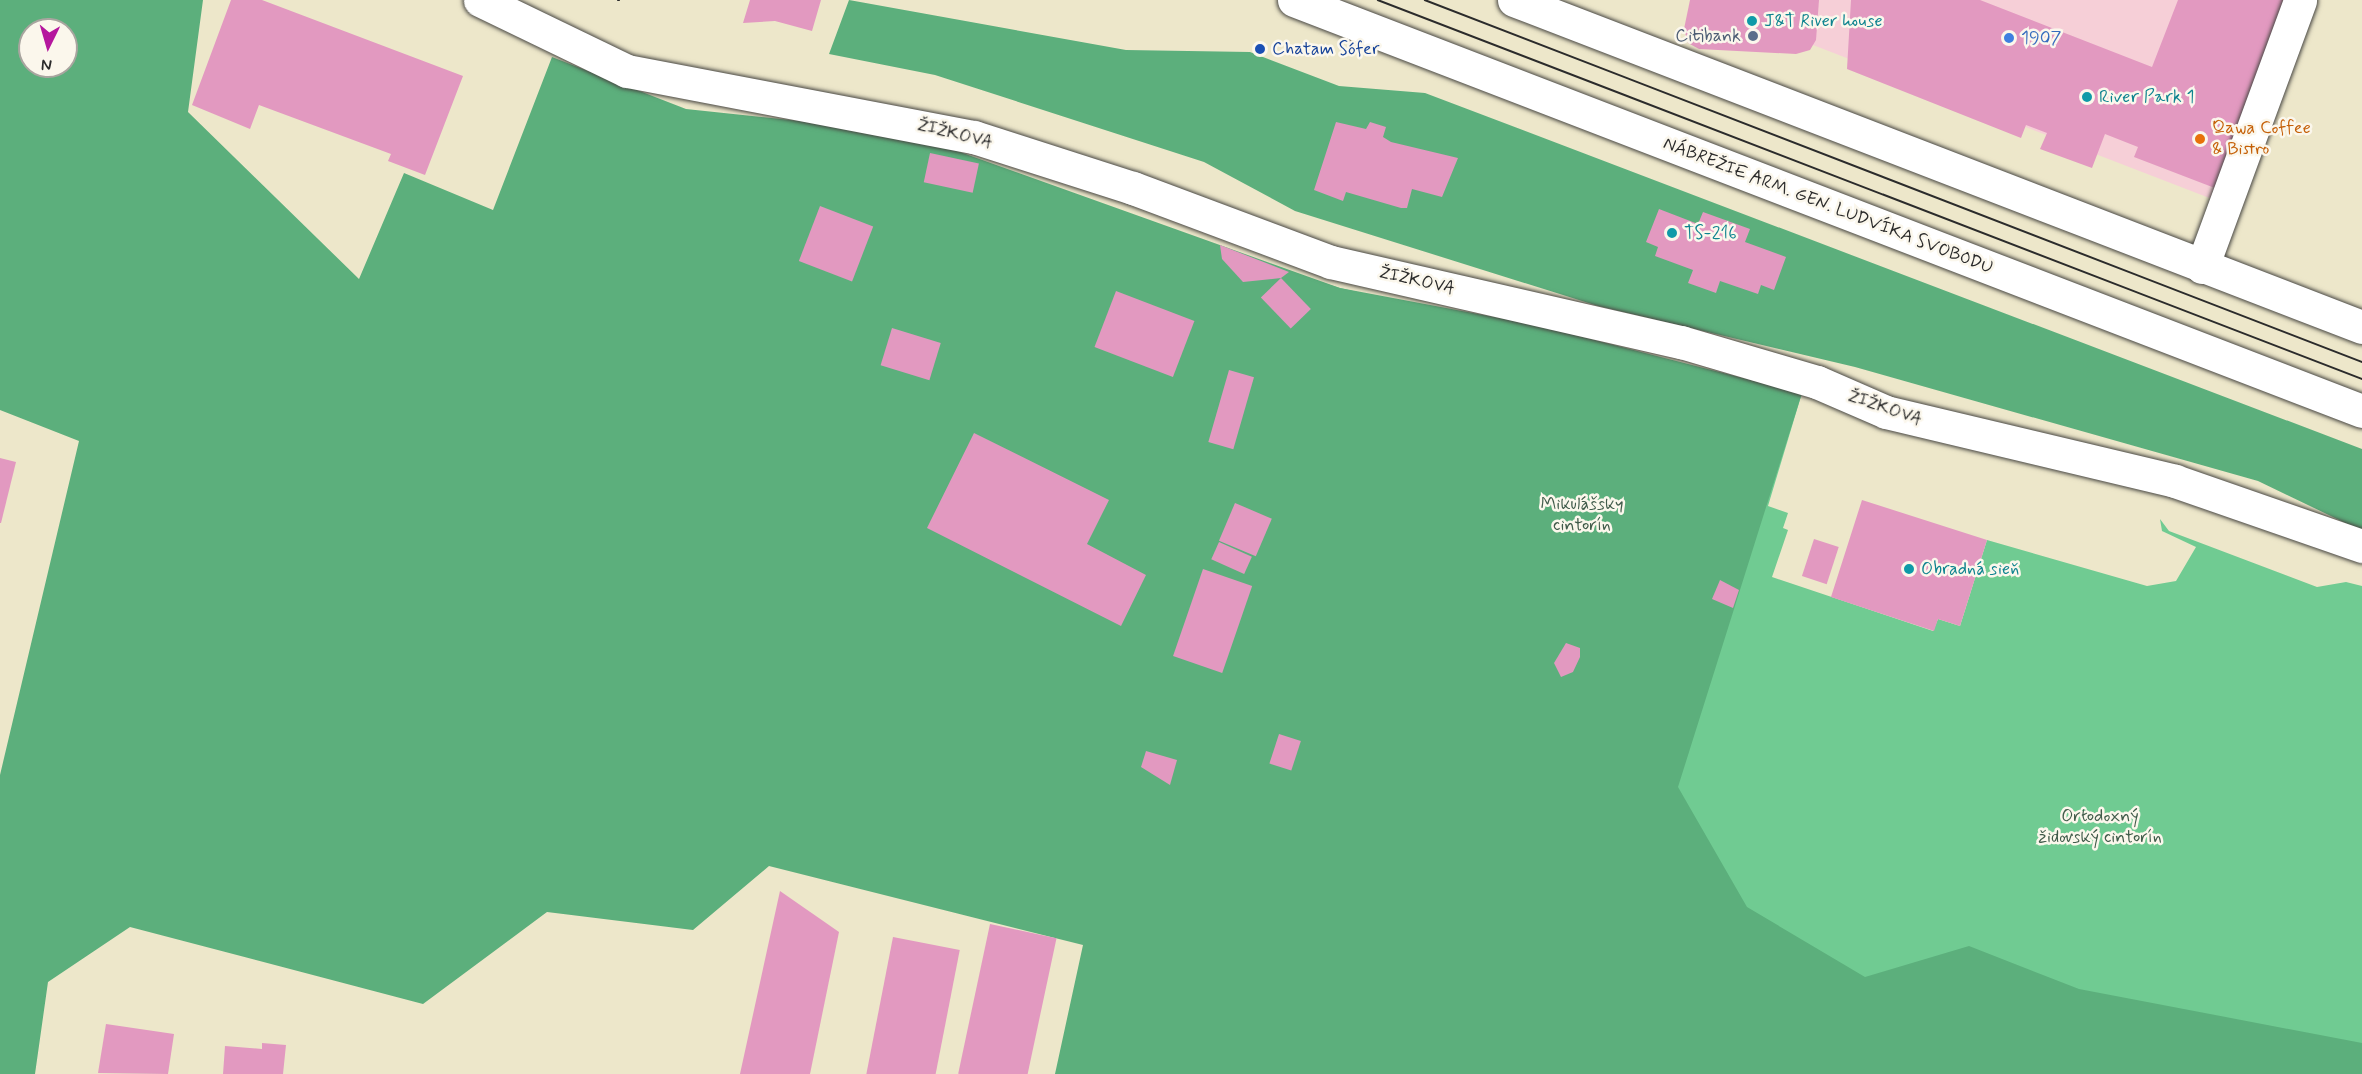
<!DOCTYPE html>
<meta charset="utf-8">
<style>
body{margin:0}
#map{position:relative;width:2362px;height:1074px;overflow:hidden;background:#ede7ca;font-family:Mynerve,sans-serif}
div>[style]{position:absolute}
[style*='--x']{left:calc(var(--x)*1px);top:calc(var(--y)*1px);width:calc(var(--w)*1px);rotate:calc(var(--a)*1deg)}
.built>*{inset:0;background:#f6cfd7}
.green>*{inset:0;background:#70cb92}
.forest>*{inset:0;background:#5caf7c}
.building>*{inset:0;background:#e299c0;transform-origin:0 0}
.roads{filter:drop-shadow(0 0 2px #484743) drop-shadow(0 0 2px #484743)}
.minor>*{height:33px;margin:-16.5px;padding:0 16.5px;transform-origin:16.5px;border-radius:16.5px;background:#fff}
.major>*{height:33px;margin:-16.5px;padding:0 16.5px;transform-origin:16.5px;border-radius:16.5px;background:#fff}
.tram>*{height:1.5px;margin:-0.75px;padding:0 0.75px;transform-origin:0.75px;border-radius:0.75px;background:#2b2b2b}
.dots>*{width:16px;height:16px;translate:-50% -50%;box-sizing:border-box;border:3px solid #fbf7ec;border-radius:50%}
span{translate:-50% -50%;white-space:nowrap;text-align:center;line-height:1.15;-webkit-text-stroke:5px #fbf7ec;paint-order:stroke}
.culture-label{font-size:18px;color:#0d838f}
.left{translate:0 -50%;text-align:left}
.service-label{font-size:18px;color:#4e5e75}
.right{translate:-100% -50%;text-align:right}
.shop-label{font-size:18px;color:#366cbe}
.transit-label{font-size:18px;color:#164399}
.food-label{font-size:18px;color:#c56008}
.street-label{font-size:18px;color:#2b2b2b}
.park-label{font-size:18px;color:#405b4a}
.north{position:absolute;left:18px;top:18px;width:60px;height:60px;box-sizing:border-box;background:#fbf7ec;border:2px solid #a8a59f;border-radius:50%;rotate:185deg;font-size:16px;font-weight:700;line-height:24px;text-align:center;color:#2b2b2b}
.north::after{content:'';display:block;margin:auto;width:21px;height:27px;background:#b5179e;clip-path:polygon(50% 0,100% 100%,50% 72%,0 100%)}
</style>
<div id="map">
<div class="built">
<div style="clip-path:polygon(1696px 0,2300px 0,2225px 204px)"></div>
</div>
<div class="green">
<div style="clip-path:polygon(1289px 272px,1340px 288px,1802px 393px,1768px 506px,1788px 513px,1783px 528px,1788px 530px,1772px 577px,1933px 631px,1938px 619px,1960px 626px,1987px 540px,2147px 586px,2176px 581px,2196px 547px,2162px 531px,2160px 519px,2169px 531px,2317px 587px,2346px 582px,2362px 586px,2362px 1074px,1494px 1074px)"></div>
</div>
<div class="forest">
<div style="clip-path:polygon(evenodd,0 0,203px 0,188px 112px,359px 279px,404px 173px,493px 210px,552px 57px,686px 109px,904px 132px,1340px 288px,1532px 324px,1802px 393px,1678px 787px,1747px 907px,1865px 977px,1969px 946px,2079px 989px,2362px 1043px,2362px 1074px,1055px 1074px,1083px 945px,769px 866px,693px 930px,547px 912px,423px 1004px,130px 927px,48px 982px,35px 1074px,0 1074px,0 775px,79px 441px,0 410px,0 0,30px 30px,66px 30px,66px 66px,30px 66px,30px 30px)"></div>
<div style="clip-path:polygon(849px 0,1126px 50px,1250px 52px,1339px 86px,1425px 93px,2362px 449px,2362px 531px,2258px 481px,1855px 367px,1598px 306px,1295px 211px,1204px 162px,935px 75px,829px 54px)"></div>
</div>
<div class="building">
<div style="clip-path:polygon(231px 0,262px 0,463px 76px,425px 175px,388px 161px,391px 154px,259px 105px,250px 129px,192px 105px)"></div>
<div style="clip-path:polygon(750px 0,821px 0,812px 31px,775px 21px,743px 23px)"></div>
<div style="clip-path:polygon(1690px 0,1819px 0,1816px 40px,1810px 50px,1796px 54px,1699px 49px,1688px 43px,1684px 29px)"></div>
<div style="clip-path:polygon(1851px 0,1980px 0,2152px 67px,2178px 0,2293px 0,2220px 190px,2134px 157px,2138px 147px,2105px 134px,2092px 168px,2040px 149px,2047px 133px,2026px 125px,2021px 138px,1847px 69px)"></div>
<div style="clip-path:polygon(1336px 122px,1366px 129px,1370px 122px,1386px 127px,1383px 137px,1391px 142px,1458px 158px,1442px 197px,1412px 189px,1407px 208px,1401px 208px,1346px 192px,1343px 201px,1314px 190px)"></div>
<div style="left:930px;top:153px;width:50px;height:30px;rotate:12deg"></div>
<div style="left:820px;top:206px;width:57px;height:59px;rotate:21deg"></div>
<div style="clip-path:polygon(1659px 209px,1698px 224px,1703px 212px,1750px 229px,1745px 242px,1786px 257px,1774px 290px,1761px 285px,1758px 294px,1720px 281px,1716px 293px,1688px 283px,1693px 270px,1655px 256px,1658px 247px,1646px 242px)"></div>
<div style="clip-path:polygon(1220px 245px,1289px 272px,1281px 278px,1243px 282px,1222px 259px)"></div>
<div style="left:1281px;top:278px;width:43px;height:28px;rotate:46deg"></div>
<div style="left:1116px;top:291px;width:84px;height:60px;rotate:21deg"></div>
<div style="left:892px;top:328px;width:51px;height:39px;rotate:17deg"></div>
<div style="left:1229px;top:370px;width:26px;height:75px;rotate:16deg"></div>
<div style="clip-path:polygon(974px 433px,1109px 500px,1087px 544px,1146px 575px,1121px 626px,927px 528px)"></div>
<div style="clip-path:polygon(0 458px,16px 462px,1px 523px,0 523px)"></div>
<div style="clip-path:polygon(1862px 500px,1987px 540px,1960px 626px,1938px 619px,1934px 631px,1831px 597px)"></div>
<div style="left:1235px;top:503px;width:40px;height:41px;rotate:23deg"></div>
<div style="left:1814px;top:539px;width:26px;height:39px;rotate:18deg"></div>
<div style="left:1219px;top:542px;width:36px;height:19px;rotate:24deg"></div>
<div style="left:1203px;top:569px;width:52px;height:92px;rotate:19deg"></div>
<div style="clip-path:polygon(1720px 580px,1739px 590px,1733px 608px,1712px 599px)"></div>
<div style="clip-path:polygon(1566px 643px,1580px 648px,1580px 657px,1573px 672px,1561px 677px,1554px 663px)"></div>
<div style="left:1279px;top:734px;width:23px;height:31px;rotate:18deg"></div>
<div style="clip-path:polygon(1146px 751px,1177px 760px,1170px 785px,1141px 767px)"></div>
<div style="clip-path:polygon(780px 891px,839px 932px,810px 1074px,740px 1074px)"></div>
<div style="left:990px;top:924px;width:68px;height:153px;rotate:12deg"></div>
<div style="left:893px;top:937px;width:68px;height:140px;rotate:11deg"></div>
<div style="clip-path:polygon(106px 1024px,174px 1034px,168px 1074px,98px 1073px)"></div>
<div style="clip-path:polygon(262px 1043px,286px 1045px,283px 1074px,223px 1074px,225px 1046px,262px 1049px)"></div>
</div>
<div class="roads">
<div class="minor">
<div style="--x:480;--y:0;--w:163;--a:25.8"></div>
<div style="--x:627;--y:71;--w:353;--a:10.8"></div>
<div style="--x:974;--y:137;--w:167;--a:17.8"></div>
<div style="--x:1133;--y:188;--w:211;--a:20.5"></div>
<div style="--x:1331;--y:262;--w:359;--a:12.9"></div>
<div style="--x:1681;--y:342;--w:142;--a:16.4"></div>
<div style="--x:1817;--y:382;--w:75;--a:23.5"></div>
<div style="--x:1886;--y:412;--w:297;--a:13.4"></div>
<div style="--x:2175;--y:481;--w:198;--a:19.2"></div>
<div style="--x:2202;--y:267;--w:284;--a:-69.8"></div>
</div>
<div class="major">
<div style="--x:1294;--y:0;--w:1144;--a:21.05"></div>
<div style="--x:1514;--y:0;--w:909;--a:21.09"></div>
</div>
</div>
<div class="tram">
<div style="--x:618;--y:0;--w:1;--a:0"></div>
<div style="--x:1378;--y:0;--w:1054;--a:21.06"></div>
<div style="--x:1425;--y:0;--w:1004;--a:21.12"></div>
</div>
<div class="dots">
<div style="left:1752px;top:21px;background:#0f9aa8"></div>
<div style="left:1753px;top:36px;background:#5c6f8a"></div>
<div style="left:2009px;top:38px;background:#3f7fe0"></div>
<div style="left:1260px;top:49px;background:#1a4fb4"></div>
<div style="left:2087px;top:97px;background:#0f9aa8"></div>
<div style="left:2200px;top:139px;background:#e8710a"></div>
<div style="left:1672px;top:233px;background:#0f9aa8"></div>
<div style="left:1909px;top:569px;background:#0f9aa8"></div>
</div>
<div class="culture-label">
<span class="left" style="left:1764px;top:21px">J&amp;T River house</span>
<span class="left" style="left:2099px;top:97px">River Park 1</span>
<span class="left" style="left:1684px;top:233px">TS-216</span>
<span class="left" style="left:1921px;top:569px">Obradná sieň</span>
</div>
<div class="service-label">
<span class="right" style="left:1741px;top:36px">Citibank</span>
</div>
<div class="shop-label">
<span class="left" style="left:2021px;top:38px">1907</span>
</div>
<div class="transit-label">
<span class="left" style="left:1272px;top:49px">Chatam Sófer</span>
</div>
<div class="food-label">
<span class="left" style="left:2212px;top:139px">Qawa Coffee<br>&amp; Bistro</span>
</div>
<div class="street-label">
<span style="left:955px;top:134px;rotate:14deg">ŽIŽKOVA</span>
<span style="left:1828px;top:206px;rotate:21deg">NÁBREŽIE ARM. GEN. LUDVÍKA SVOBODU</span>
<span style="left:1417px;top:281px;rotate:13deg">ŽIŽKOVA</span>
<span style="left:1885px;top:408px;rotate:19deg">ŽIŽKOVA</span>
</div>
<div class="park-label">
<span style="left:1582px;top:515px">Mikulášsky<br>cintorín</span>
<span style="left:2100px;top:827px">Ortodoxný<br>židovský cintorín</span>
</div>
<div class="north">N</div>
</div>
